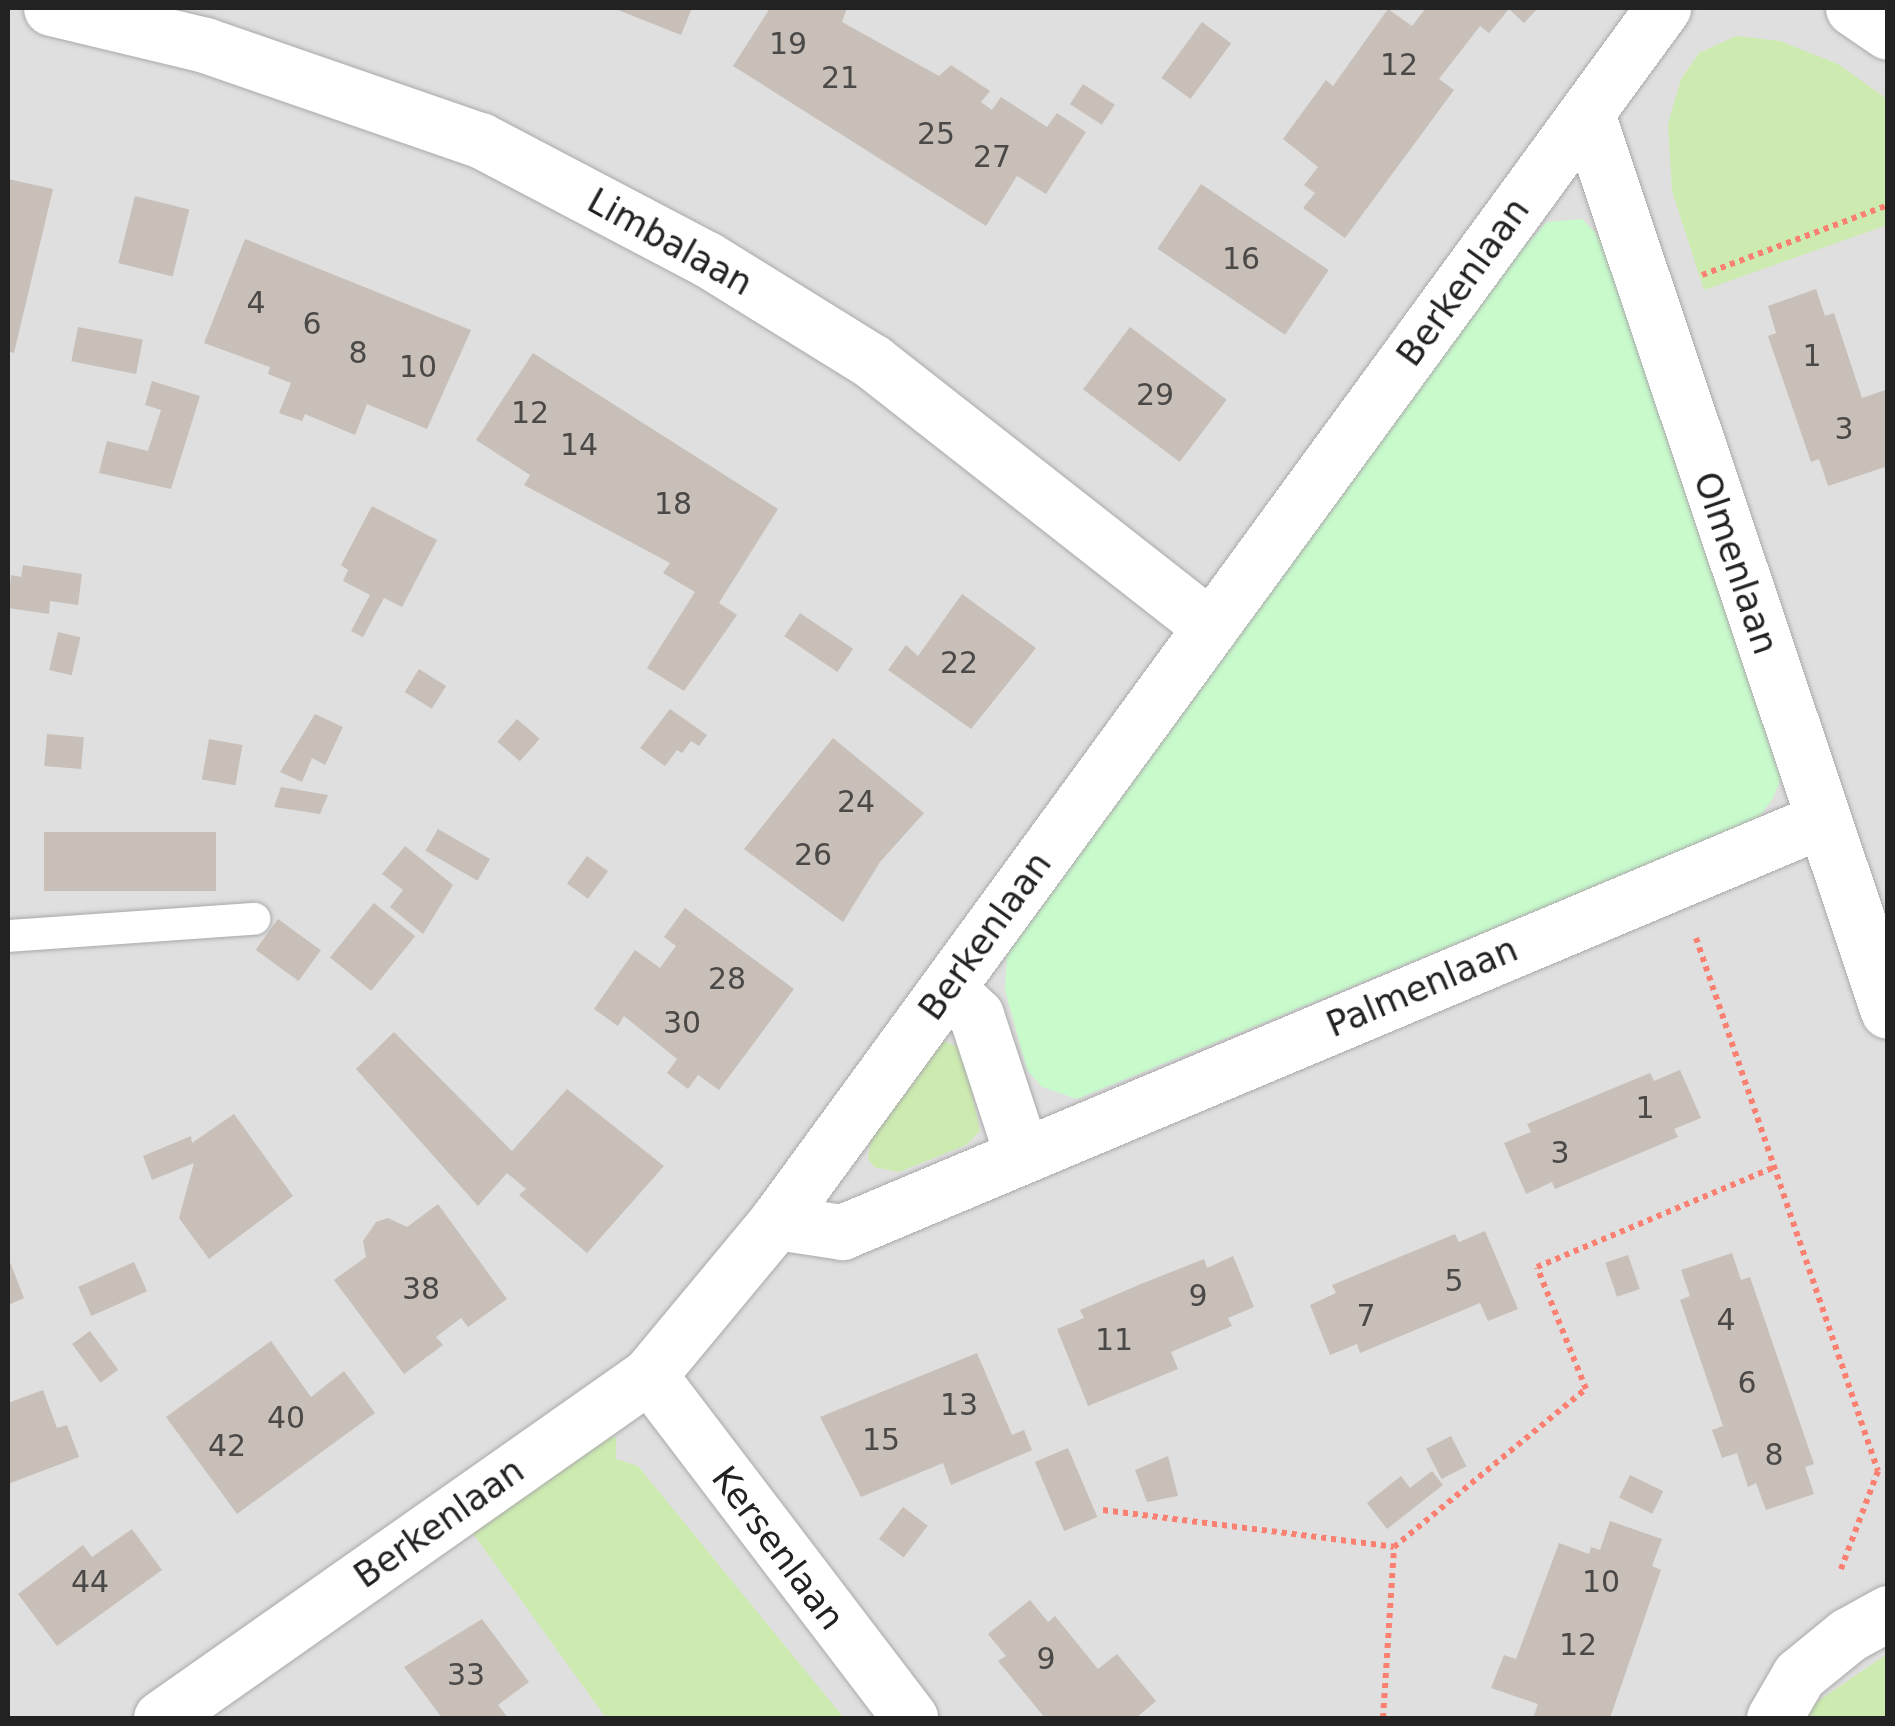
<!DOCTYPE html>
<style>
body{margin:0}
#map{position:relative;width:1895px;height:1726px;overflow:hidden;background:#f2efe9;font-family:"DejaVu Sans",sans-serif}
div>[style]{position:absolute}
[style*='--x']{left:calc(var(--x)*1px);top:calc(var(--y)*1px);width:calc(var(--w)*1px);rotate:calc(var(--a)*1deg)}
.residential>*{inset:0;background:#e0dfdf;transform-origin:0 0}
.grass>*{inset:0;background:#cdebb0}
.park>*{inset:0;background:#c8facc}
.building>*{inset:0;background:#c7bfb8;transform-origin:0 0}
.path>*{height:6px;margin-top:-3px;transform-origin:0;background:repeating-linear-gradient(90deg,#fa8072 0 5px,transparent 0 10px)}
.roads{filter:drop-shadow(0 0 2px #a9a9a9) drop-shadow(0 0 2px #a9a9a9)}
.lane>*{height:32px;margin:-16px;padding:0 16px;transform-origin:16px;border-radius:16px;background:#fff}
.street>*{height:55px;margin:-27.5px;padding:0 27.5px;transform-origin:27.5px;border-radius:27.5px;background:#fff}
span{translate:-50% -50%;white-space:nowrap;text-align:center;line-height:1.15;-webkit-text-stroke:9px #fff;paint-order:stroke}
.number-label{font-size:30px;color:#4b4948}
.number-label span{-webkit-text-stroke-width:0}
.street-label{font-size:35px;color:#222}
.frame{position:absolute;inset:0;border:10px solid #222;pointer-events:none}
</style>
<div id="map">
<div class="residential">
<div style="left:8px;top:8px;width:1879px;height:1710px"></div>
</div>
<div class="grass">
<div style="clip-path:polygon(1736px 36px,1780px 41px,1838px 64px,1887px 99px,1887px 225px,1704px 290px,1672px 191px,1668px 124px,1681px 79px,1699px 53px)"></div>
<div style="clip-path:polygon(944px 1041px,963px 1049px,980px 1131px,966px 1145px,899px 1172px,874px 1167px,868px 1159px,871px 1136px)"></div>
<div style="clip-path:polygon(616px 1437px,616px 1459px,638px 1466px,844px 1718px,606px 1718px,469px 1528px,594px 1438px)"></div>
<div style="clip-path:polygon(1887px 1654px,1887px 1718px,1802px 1718px,1815px 1703px)"></div>
</div>
<div class="park">
<div style="clip-path:polygon(1582px 219px,1601px 238px,1781px 779px,1772px 800px,1756px 821px,1077px 1099px,1042px 1087px,1027px 1070px,1005px 990px,1007px 955px,1515px 256px,1547px 222px)"></div>
</div>
<div class="building">
<div style="clip-path:polygon(613px 8px,692px 8px,681px 35px)"></div>
<div style="clip-path:polygon(770px 8px,847px 8px,842px 22px,939px 76px,951px 65px,990px 91px,981px 102px,992px 110px,1001px 97px,1047px 127px,1057px 113px,1086px 132px,1046px 194px,1017px 176px,986px 226px,733px 66px)"></div>
<div style="clip-path:polygon(1426px 8px,1538px 8px,1524px 23px,1509px 9px,1489px 33px,1480px 26px,1439px 79px,1454px 90px,1345px 238px,1303px 208px,1315px 193px,1304px 185px,1318px 167px,1283px 139px,1326px 80px,1333px 86px,1388px 9px,1412px 26px)"></div>
<div style="left:1202px;top:22px;width:36px;height:69px;rotate:36deg"></div>
<div style="left:1083px;top:84px;width:38px;height:24px;rotate:33deg"></div>
<div style="clip-path:polygon(8px 179px,53px 189px,14px 353px,8px 351px)"></div>
<div style="left:1201px;top:184px;width:154px;height:78px;rotate:34deg"></div>
<div style="left:135px;top:196px;width:56px;height:69px;rotate:14deg"></div>
<div style="clip-path:polygon(245px 239px,471px 330px,427px 429px,367px 404px,355px 435px,305px 414px,302px 421px,279px 413px,291px 383px,268px 374px,270px 367px,204px 343px)"></div>
<div style="clip-path:polygon(1816px 289px,1825px 316px,1834px 313px,1862px 398px,1888px 389px,1888px 466px,1828px 486px,1819px 459px,1811px 462px,1768px 336px,1776px 333px,1768px 306px)"></div>
<div style="left:78px;top:327px;width:66px;height:35px;rotate:11deg"></div>
<div style="left:1130px;top:327px;width:121px;height:78px;rotate:37deg"></div>
<div style="clip-path:polygon(533px 353px,778px 509px,719px 603px,737px 615px,684px 691px,647px 668px,695px 592px,663px 573px,670px 563px,524px 485px,530px 475px,476px 440px)"></div>
<div style="clip-path:polygon(152px 381px,200px 396px,171px 489px,99px 473px,107px 441px,148px 451px,161px 410px,145px 405px)"></div>
<div style="clip-path:polygon(372px 506px,437px 540px,402px 607px,384px 598px,363px 637px,351px 631px,370px 595px,343px 581px,348px 570px,341px 565px)"></div>
<div style="clip-path:polygon(23px 565px,82px 574px,78px 605px,50px 601px,49px 614px,8px 608px,11px 575px,21px 577px)"></div>
<div style="clip-path:polygon(962px 594px,1036px 648px,971px 729px,888px 670px,906px 645px,918px 656px)"></div>
<div style="left:800px;top:613px;width:64px;height:28px;rotate:34deg"></div>
<div style="left:58px;top:632px;width:23px;height:39px;rotate:13deg"></div>
<div style="left:419px;top:669px;width:32px;height:27px;rotate:32deg"></div>
<div style="clip-path:polygon(670px 709px,707px 735px,699px 746px,691px 741px,682px 753px,677px 750px,665px 766px,640px 748px)"></div>
<div style="clip-path:polygon(315px 714px,343px 727px,325px 765px,312px 758px,302px 782px,280px 772px)"></div>
<div style="left:517px;top:719px;width:30px;height:30px;rotate:41deg"></div>
<div style="left:47px;top:734px;width:37px;height:32px;rotate:5deg"></div>
<div style="clip-path:polygon(833px 738px,924px 813px,880px 862px,843px 922px,744px 849px)"></div>
<div style="left:209px;top:739px;width:34px;height:41px;rotate:10deg"></div>
<div style="clip-path:polygon(281px 787px,328px 795px,320px 814px,274px 807px)"></div>
<div style="left:438px;top:829px;width:60px;height:25px;rotate:30deg"></div>
<div style="left:44px;top:832px;width:172px;height:59px"></div>
<div style="clip-path:polygon(405px 846px,453px 885px,423px 934px,390px 907px,403px 890px,382px 874px)"></div>
<div style="left:587px;top:856px;width:26px;height:34px;rotate:36deg"></div>
<div style="left:374px;top:903px;width:53px;height:70px;rotate:39deg"></div>
<div style="clip-path:polygon(685px 908px,794px 989px,719px 1090px,698px 1075px,688px 1089px,667px 1073px,677px 1059px,624px 1016px,618px 1026px,594px 1009px,635px 950px,660px 968px,676px 946px,664px 937px)"></div>
<div style="left:278px;top:919px;width:53px;height:38px;rotate:36deg"></div>
<div style="clip-path:polygon(394px 1032px,512px 1151px,567px 1089px,664px 1166px,587px 1253px,519px 1195px,526px 1189px,507px 1173px,478px 1206px,356px 1069px)"></div>
<div style="clip-path:polygon(1680px 1070px,1701px 1118px,1674px 1129px,1678px 1137px,1555px 1189px,1552px 1182px,1526px 1194px,1504px 1143px,1531px 1132px,1527px 1124px,1650px 1073px,1654px 1081px)"></div>
<div style="clip-path:polygon(234px 1114px,293px 1196px,209px 1259px,179px 1218px,194px 1163px,152px 1180px,143px 1156px,191px 1136px,192px 1143px)"></div>
<div style="clip-path:polygon(438px 1204px,507px 1299px,468px 1327px,461px 1318px,436px 1337px,443px 1345px,404px 1374px,334px 1280px,366px 1257px,363px 1241px,376px 1222px,388px 1218px,407px 1227px)"></div>
<div style="clip-path:polygon(1485px 1231px,1518px 1309px,1488px 1321px,1480px 1303px,1360px 1353px,1357px 1344px,1330px 1355px,1310px 1305px,1336px 1293px,1332px 1285px,1455px 1234px,1459px 1242px)"></div>
<div style="clip-path:polygon(1732px 1253px,1741px 1280px,1750px 1277px,1814px 1464px,1805px 1467px,1814px 1494px,1766px 1510px,1756px 1483px,1748px 1487px,1737px 1453px,1722px 1458px,1712px 1430px,1723px 1426px,1680px 1300px,1690px 1296px,1681px 1270px)"></div>
<div style="left:1628px;top:1255px;width:36px;height:24px;rotate:71deg"></div>
<div style="clip-path:polygon(1233px 1256px,1254px 1307px,1228px 1318px,1232px 1326px,1171px 1352px,1178px 1369px,1088px 1406px,1057px 1329px,1084px 1318px,1080px 1310px,1141px 1284px,1204px 1259px,1207px 1268px)"></div>
<div style="clip-path:polygon(8px 1257px,24px 1298px,8px 1305px)"></div>
<div style="left:134px;top:1262px;width:32px;height:61px;rotate:66deg"></div>
<div style="left:90px;top:1331px;width:48px;height:22px;rotate:54deg"></div>
<div style="clip-path:polygon(271px 1341px,311px 1397px,344px 1371px,375px 1413px,237px 1514px,166px 1417px)"></div>
<div style="clip-path:polygon(977px 1353px,1012px 1435px,1024px 1430px,1032px 1450px,951px 1485px,943px 1463px,861px 1497px,820px 1417px)"></div>
<div style="clip-path:polygon(43px 1390px,57px 1428px,67px 1425px,79px 1457px,8px 1484px,8px 1403px)"></div>
<div style="left:1451px;top:1436px;width:34px;height:28px;rotate:63deg"></div>
<div style="left:1068px;top:1448px;width:75px;height:36px;rotate:67deg"></div>
<div style="clip-path:polygon(1168px 1456px,1178px 1496px,1147px 1502px,1135px 1470px)"></div>
<div style="clip-path:polygon(1432px 1471px,1443px 1485px,1387px 1529px,1367px 1503px,1401px 1476px,1410px 1488px)"></div>
<div style="left:1630px;top:1475px;width:37px;height:25px;rotate:26deg"></div>
<div style="left:903px;top:1507px;width:31px;height:40px;rotate:37deg"></div>
<div style="clip-path:polygon(1610px 1521px,1662px 1539px,1652px 1566px,1661px 1570px,1610px 1718px,1533px 1718px,1538px 1704px,1491px 1688px,1504px 1655px,1516px 1659px,1559px 1543px,1589px 1554px,1591px 1547px,1600px 1550px)"></div>
<div style="clip-path:polygon(132px 1529px,162px 1570px,57px 1646px,18px 1594px,83px 1545px,92px 1557px)"></div>
<div style="clip-path:polygon(1030px 1600px,1048px 1622px,1055px 1616px,1098px 1669px,1117px 1654px,1156px 1701px,1136px 1718px,1045px 1718px,998px 1661px,1006px 1656px,988px 1634px)"></div>
<div style="clip-path:polygon(482px 1619px,529px 1682px,498px 1705px,508px 1718px,442px 1718px,404px 1667px)"></div>
</div>
<div class="path">
<div style="--x:1702;--y:275;--w:199;--a:-20.6"></div>
<div style="--x:1696;--y:938;--w:563;--a:71.15"></div>
<div style="--x:1878;--y:1471;--w:105;--a:110.7"></div>
<div style="--x:1103;--y:1510;--w:293;--a:7.2"></div>
<div style="--x:1383;--y:1718;--w:171;--a:-86.3"></div>
<div style="--x:1394;--y:1547;--w:249;--a:-39.5"></div>
<div style="--x:1586;--y:1389;--w:131;--a:-111.9"></div>
<div style="--x:1537;--y:1267;--w:256;--a:-22.8"></div>
</div>
<div class="roads">
<div class="lane">
<div style="--x:8;--y:936;--w:247;--a:-4"></div>
</div>
<div class="street">
<div style="--x:51;--y:8;--w:158;--a:13.5"></div>
<div style="--x:205;--y:45;--w:291;--a:19.1"></div>
<div style="--x:480;--y:140;--w:256;--a:27.7"></div>
<div style="--x:707;--y:259;--w:195;--a:31.8"></div>
<div style="--x:873;--y:362;--w:428;--a:38.1"></div>
<div style="--x:1853;--y:8;--w:42;--a:34.4"></div>
<div style="--x:1587;--y:114;--w:946;--a:71.45"></div>
<div style="--x:947;--y:988;--w:40;--a:43"></div>
<div style="--x:976;--y:1015;--w:147;--a:71.8"></div>
<div style="--x:776;--y:1222;--w:67;--a:8.6"></div>
<div style="--x:842;--y:1232;--w:1063;--a:-22.8"></div>
<div style="--x:649;--y:1375;--w:431;--a:52.7"></div>
<div style="--x:161;--y:1718;--w:596;--a:-35.1"></div>
<div style="--x:649;--y:1375;--w:199;--a:-50.3"></div>
<div style="--x:776;--y:1222;--w:1504;--a:-53.85"></div>
<div style="--x:1774;--y:1718;--w:50;--a:-59.8"></div>
<div style="--x:1799;--y:1675;--w:63;--a:-39.2"></div>
<div style="--x:1848;--y:1635;--w:46;--a:-28.8"></div>
</div>
</div>
<div class="number-label">
<span style="left:788px;top:44px">19</span>
<span style="left:1399px;top:65px">12</span>
<span style="left:840px;top:78px">21</span>
<span style="left:936px;top:134px">25</span>
<span style="left:992px;top:157px">27</span>
<span style="left:1241px;top:259px">16</span>
<span style="left:256px;top:303px">4</span>
<span style="left:312px;top:324px">6</span>
<span style="left:358px;top:353px">8</span>
<span style="left:1812px;top:356px">1</span>
<span style="left:418px;top:367px">10</span>
<span style="left:1155px;top:395px">29</span>
<span style="left:530px;top:413px">12</span>
<span style="left:1844px;top:429px">3</span>
<span style="left:579px;top:445px">14</span>
<span style="left:673px;top:504px">18</span>
<span style="left:959px;top:663px">22</span>
<span style="left:856px;top:802px">24</span>
<span style="left:813px;top:855px">26</span>
<span style="left:727px;top:979px">28</span>
<span style="left:682px;top:1023px">30</span>
<span style="left:1645px;top:1108px">1</span>
<span style="left:1560px;top:1153px">3</span>
<span style="left:1454px;top:1281px">5</span>
<span style="left:421px;top:1289px">38</span>
<span style="left:1198px;top:1296px">9</span>
<span style="left:1366px;top:1316px">7</span>
<span style="left:1726px;top:1320px">4</span>
<span style="left:1114px;top:1340px">11</span>
<span style="left:1747px;top:1383px">6</span>
<span style="left:959px;top:1405px">13</span>
<span style="left:286px;top:1418px">40</span>
<span style="left:881px;top:1440px">15</span>
<span style="left:227px;top:1446px">42</span>
<span style="left:1774px;top:1455px">8</span>
<span style="left:90px;top:1582px">44</span>
<span style="left:1601px;top:1582px">10</span>
<span style="left:1578px;top:1645px">12</span>
<span style="left:1046px;top:1659px">9</span>
<span style="left:466px;top:1675px">33</span>
</div>
<div class="street-label">
<span style="left:670px;top:242px;rotate:29deg">Limbalaan</span>
<span style="left:1463px;top:282px;rotate:-54deg">Berkenlaan</span>
<span style="left:1736px;top:563px;rotate:71deg">Olmenlaan</span>
<span style="left:985px;top:936px;rotate:-54deg">Berkenlaan</span>
<span style="left:1422px;top:987px;rotate:-23deg">Palmenlaan</span>
<span style="left:439px;top:1523px;rotate:-35deg">Berkenlaan</span>
<span style="left:778px;top:1548px;rotate:53deg">Kersenlaan</span>
</div>
<div class="frame"></div>
</div>
